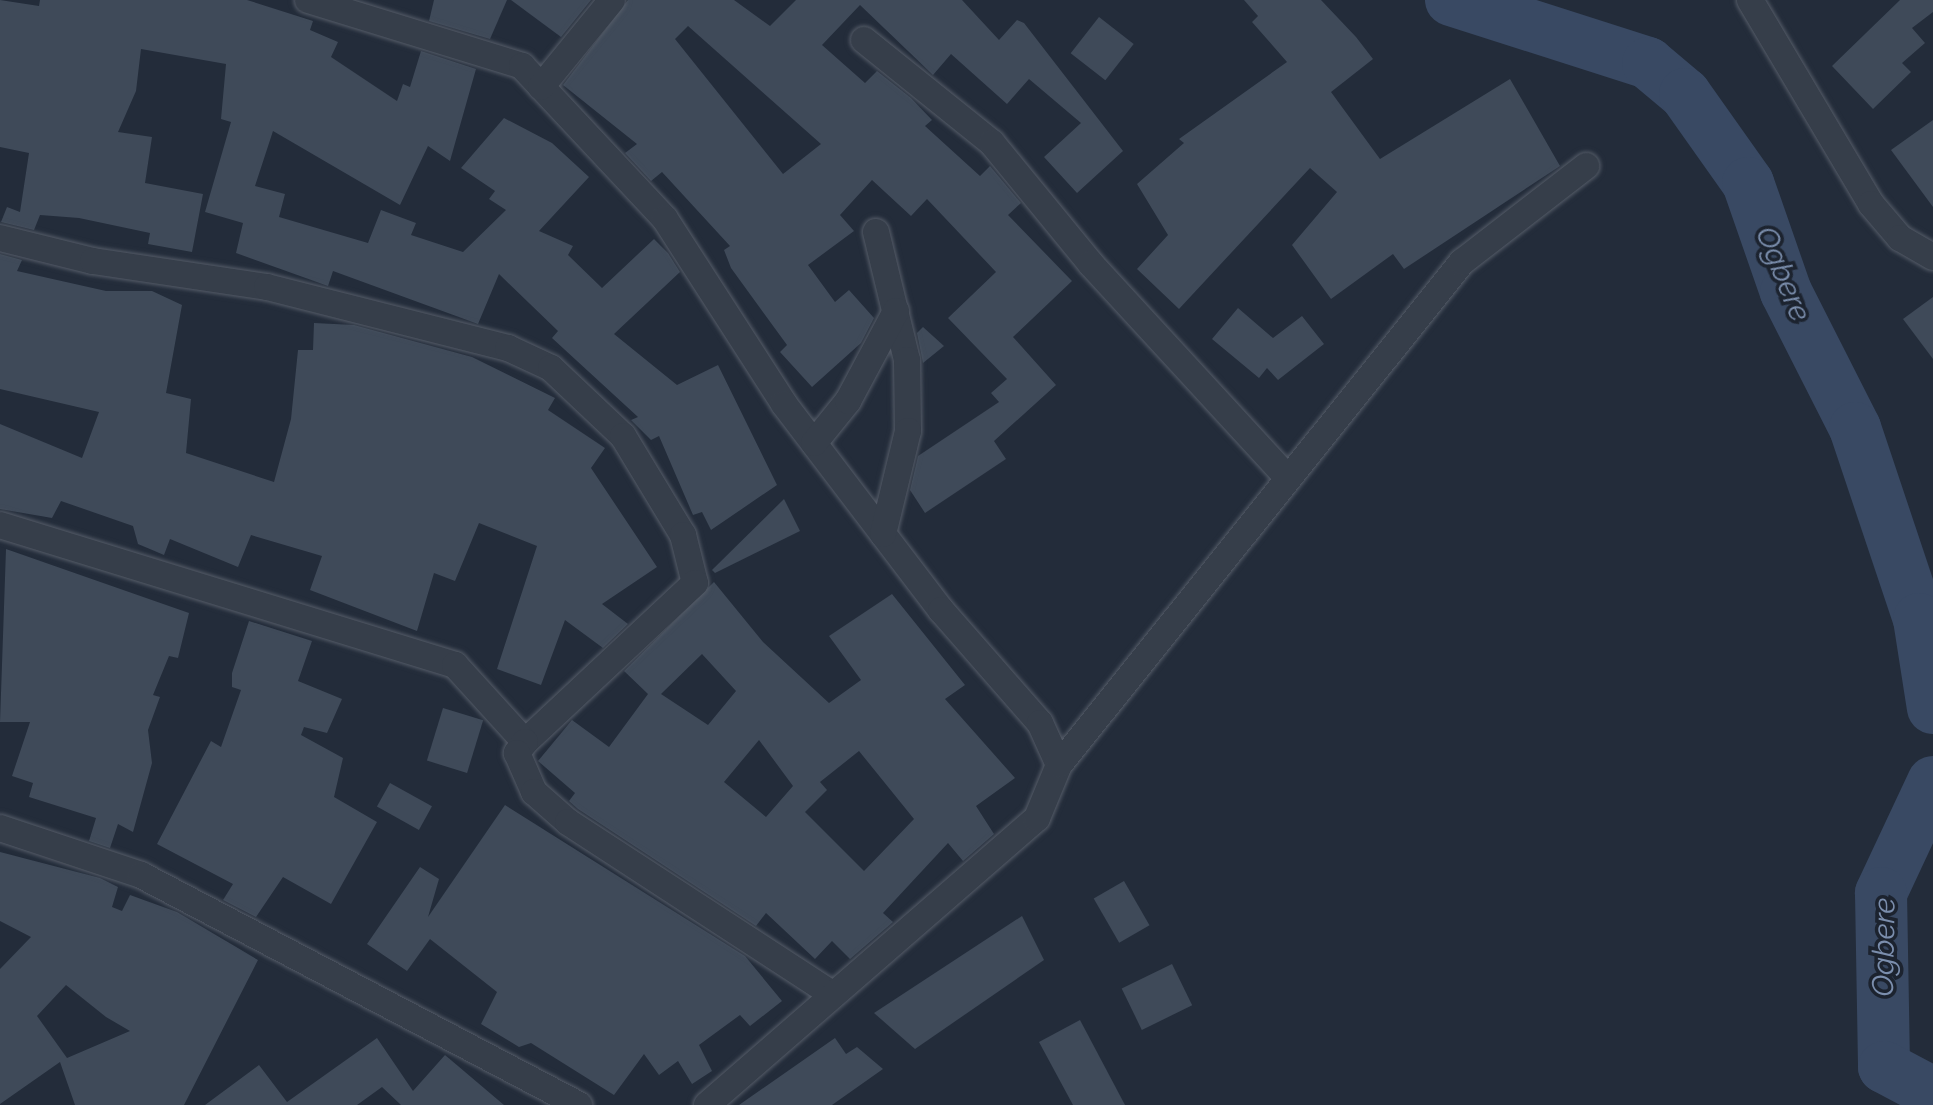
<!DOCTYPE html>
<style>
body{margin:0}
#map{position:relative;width:1933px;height:1105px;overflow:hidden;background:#232c3a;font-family:Raleway,sans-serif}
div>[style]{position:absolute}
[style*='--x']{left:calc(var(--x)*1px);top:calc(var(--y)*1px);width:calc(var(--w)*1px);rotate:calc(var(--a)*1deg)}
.river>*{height:52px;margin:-26px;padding:0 26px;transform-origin:26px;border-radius:26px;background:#394963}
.building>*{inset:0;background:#3f4a59;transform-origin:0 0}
.roads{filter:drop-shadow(0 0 2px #555c68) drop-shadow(0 0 2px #555c68)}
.street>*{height:26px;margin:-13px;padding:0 13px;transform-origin:13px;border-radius:13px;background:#363e4a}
span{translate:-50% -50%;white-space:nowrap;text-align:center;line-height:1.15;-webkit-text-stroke:7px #1c232f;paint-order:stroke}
.water-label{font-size:30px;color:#7b8ead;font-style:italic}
</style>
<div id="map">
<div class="river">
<div style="--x:1451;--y:0;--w:207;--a:17.7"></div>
<div style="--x:1648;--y:63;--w:48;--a:40"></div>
<div style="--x:1685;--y:94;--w:109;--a:54.7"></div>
<div style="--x:1748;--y:183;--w:115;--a:70.8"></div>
<div style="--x:1786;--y:292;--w:153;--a:63.1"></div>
<div style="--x:1855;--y:428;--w:201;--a:71.5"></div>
<div style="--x:1919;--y:619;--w:90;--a:81.1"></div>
<div style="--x:1933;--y:782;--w:123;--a:115.1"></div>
<div style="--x:1881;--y:893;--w:174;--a:89"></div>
<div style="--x:1884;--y:1067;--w:55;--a:28"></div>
</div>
<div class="building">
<div style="clip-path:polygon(0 0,39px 6px,40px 0,247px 0,313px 21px,310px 30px,338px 42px,331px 57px,397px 101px,403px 84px,410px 87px,421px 51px,476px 69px,450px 161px,428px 146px,400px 205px,273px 131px,255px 186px,285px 194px,279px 217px,368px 243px,381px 210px,416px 223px,411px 235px,463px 252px,506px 210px,489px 199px,495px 191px,461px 168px,504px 118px,552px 143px,589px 177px,539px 231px,573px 246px,568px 255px,602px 288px,654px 239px,668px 253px,680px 272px,614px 334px,677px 385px,718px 365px,777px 485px,711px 530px,702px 512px,693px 515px,659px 436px,651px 440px,631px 420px,638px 417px,552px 338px,558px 331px,499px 274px,478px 324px,333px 271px,328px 286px,236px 253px,243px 223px,205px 212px,231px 122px,221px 119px,226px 64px,141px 49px,136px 91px,118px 132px,152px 137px,145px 183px,203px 194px,192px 252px,148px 244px,150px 233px,79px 218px,40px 215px,34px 230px,1px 222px,7px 207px,20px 212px,29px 153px,0 147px)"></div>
<div style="clip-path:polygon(434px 0,507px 0,490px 39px,429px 21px)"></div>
<div style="clip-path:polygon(511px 0,591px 0,561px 37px)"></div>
<div style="clip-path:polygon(evenodd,628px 0,734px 0,770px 26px,796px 0,962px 0,999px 40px,1017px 20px,1024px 23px,1123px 151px,1077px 193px,1044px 157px,1081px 123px,1029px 79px,1007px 104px,951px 54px,933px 75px,860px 5px,822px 45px,865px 83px,877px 71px,911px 98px,932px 120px,925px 126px,980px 176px,990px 166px,1021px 203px,1008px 215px,1072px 281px,1013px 337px,1056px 385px,994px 441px,1006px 459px,925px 513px,910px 490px,918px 456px,999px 402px,991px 393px,1007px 379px,948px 318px,996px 272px,927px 199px,911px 216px,872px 180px,840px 215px,854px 231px,808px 265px,835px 302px,849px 290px,874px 318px,861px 343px,812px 387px,780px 352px,787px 345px,731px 268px,724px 250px,730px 246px,662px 172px,651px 181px,625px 153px,637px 144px,563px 85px,628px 0,688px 26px,821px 144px,783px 174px,675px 39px,688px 26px)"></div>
<div style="clip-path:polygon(1244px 0,1321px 0,1356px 37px,1373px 59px,1331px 92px,1380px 159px,1510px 79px,1560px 166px,1404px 269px,1393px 254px,1331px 299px,1292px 245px,1337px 192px,1310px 168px,1179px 309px,1137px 269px,1168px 235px,1137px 184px,1184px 143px,1179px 139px,1287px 62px,1252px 22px,1258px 16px)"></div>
<div style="clip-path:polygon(1900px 0,1933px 0,1933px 12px,1912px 28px,1925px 43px,1902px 63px,1911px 72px,1873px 109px,1832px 66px)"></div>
<div style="left:1099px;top:17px;width:44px;height:46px;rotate:38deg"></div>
<div style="clip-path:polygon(1933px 120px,1933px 207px,1891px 150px)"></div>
<div style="clip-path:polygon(0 254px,22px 260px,17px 271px,106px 291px,152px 291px,182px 305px,166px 393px,191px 399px,186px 453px,274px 482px,291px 419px,298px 350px,313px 350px,314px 323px,354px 325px,472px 357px,555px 398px,548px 410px,605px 448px,591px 468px,657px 567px,602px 604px,628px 624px,603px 648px,565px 620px,541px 685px,497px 669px,537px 546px,479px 523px,455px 581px,434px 573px,417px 631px,310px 590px,322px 556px,251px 535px,238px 567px,170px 539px,164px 555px,138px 544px,133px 526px,61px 501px,52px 518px,0 509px,0 424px,82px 458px,99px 412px,0 389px)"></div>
<div style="clip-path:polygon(1933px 297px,1933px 359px,1903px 319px)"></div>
<div style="clip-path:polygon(1238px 308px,1273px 338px,1302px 316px,1324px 344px,1278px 380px,1267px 368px,1259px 378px,1212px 339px)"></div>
<div style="clip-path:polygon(923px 327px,944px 346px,923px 363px,917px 333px)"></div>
<div style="clip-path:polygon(784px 499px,800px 531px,715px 573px,712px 570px)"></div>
<div style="clip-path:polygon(6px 549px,189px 613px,178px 658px,169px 656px,153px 695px,160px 697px,148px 730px,152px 763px,133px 832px,118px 824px,110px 848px,89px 841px,96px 818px,29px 797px,33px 783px,12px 776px,30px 722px,0 722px)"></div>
<div style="clip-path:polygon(evenodd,714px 582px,763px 642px,829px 703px,861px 680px,829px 636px,892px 594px,965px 685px,945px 699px,1015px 778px,976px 806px,994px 834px,963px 861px,948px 843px,883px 913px,893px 922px,850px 959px,832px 941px,815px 959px,766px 913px,756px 926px,578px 809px,569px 801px,575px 793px,538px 761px,572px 720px,609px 747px,648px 694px,624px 671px,714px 582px,702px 654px,736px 691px,708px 725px,661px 694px,702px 654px,714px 582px,759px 740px,793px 786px,766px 817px,724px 782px,759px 740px,714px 582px,859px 751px,914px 819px,864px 871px,805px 812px,827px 790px,820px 782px,859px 751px)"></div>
<div style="clip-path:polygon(249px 621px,312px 641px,298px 681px,342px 699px,327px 733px,304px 727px,301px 735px,343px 758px,334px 797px,377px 822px,331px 904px,283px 877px,256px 917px,223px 900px,233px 884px,157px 844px,211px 741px,221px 747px,241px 690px,232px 687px,232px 673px)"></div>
<div style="left:443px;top:708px;width:42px;height:55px;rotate:17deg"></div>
<div style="left:390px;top:783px;width:48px;height:27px;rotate:29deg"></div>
<div style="clip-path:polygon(505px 805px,745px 956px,782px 1001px,750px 1026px,740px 1015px,699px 1045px,712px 1071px,692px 1084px,678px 1061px,659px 1075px,644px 1054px,614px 1095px,531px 1043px,519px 1047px,481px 1024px,497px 992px,430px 939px,407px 971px,367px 944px,420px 867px,439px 879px,428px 917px)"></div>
<div style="clip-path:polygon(evenodd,0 852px,100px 878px,118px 887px,112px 907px,122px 911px,130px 895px,177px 912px,258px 960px,184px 1105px,75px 1105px,60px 1062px,0 1104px,0 969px,31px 937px,0 921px,0 852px,66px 985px,106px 1017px,130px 1031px,67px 1058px,37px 1016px,66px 985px)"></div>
<div style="left:1124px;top:881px;width:51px;height:35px;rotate:60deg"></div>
<div style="clip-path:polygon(1022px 916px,1044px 960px,915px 1049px,874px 1013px)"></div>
<div style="left:1172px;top:964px;width:46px;height:56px;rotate:64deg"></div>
<div style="clip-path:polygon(1080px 1020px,1125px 1105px,1073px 1105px,1039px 1042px)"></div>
<div style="clip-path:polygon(377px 1038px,413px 1091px,445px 1055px,504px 1105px,401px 1105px,382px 1087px,357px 1105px,205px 1105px,259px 1065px,287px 1102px)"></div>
<div style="clip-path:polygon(835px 1038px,846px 1054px,857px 1047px,883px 1069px,832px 1105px,739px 1105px)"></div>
</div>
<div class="roads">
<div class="street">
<div style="--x:308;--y:0;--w:224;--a:17.1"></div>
<div style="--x:522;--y:66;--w:209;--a:46.9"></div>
<div style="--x:665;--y:219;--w:220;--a:57.2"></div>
<div style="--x:784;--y:404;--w:259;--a:52.7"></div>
<div style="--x:941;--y:610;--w:150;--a:48.8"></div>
<div style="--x:1040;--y:723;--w:46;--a:65.7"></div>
<div style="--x:1750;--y:0;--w:237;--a:59.3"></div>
<div style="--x:1871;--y:204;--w:45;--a:49.5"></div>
<div style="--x:1900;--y:238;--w:38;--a:30"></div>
<div style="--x:864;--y:40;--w:164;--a:38.8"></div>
<div style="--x:992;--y:143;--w:156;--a:50.7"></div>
<div style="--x:1091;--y:264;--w:289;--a:47.4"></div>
<div style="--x:541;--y:87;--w:112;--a:-50.8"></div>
<div style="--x:876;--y:232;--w:132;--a:76.4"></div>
<div style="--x:907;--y:360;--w:71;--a:89.2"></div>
<div style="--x:908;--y:431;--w:106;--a:103.6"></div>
<div style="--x:0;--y:238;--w:96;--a:13.9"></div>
<div style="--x:93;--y:261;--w:176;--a:8.5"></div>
<div style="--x:267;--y:287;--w:249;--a:14.2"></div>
<div style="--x:508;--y:348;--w:47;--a:24.9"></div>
<div style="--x:551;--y:368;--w:99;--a:43.4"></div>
<div style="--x:623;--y:436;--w:116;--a:58.8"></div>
<div style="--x:683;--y:535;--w:49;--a:76"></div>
<div style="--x:695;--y:583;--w:233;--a:136.9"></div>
<div style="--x:814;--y:443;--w:54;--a:-51"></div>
<div style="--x:848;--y:401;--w:102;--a:-61.9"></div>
<div style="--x:0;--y:525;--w:476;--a:17.1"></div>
<div style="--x:455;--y:665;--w:104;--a:47.7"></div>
<div style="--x:525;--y:742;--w:14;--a:126"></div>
<div style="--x:517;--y:753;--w:43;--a:66.4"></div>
<div style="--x:534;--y:792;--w:45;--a:41.4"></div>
<div style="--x:568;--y:822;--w:313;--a:33.1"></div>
<div style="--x:0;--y:828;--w:149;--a:18.4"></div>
<div style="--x:141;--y:875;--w:495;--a:27.7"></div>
<div style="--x:707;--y:1105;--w:437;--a:-41"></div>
<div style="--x:1037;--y:818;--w:57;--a:-67.5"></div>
<div style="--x:1059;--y:765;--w:645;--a:-51.3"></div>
<div style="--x:1462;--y:262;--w:157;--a:-37.7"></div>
</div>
</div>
<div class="water-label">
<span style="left:1783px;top:274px;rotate:68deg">Ogbere</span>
<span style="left:1884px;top:947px;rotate:-89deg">Ogbere</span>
</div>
</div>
